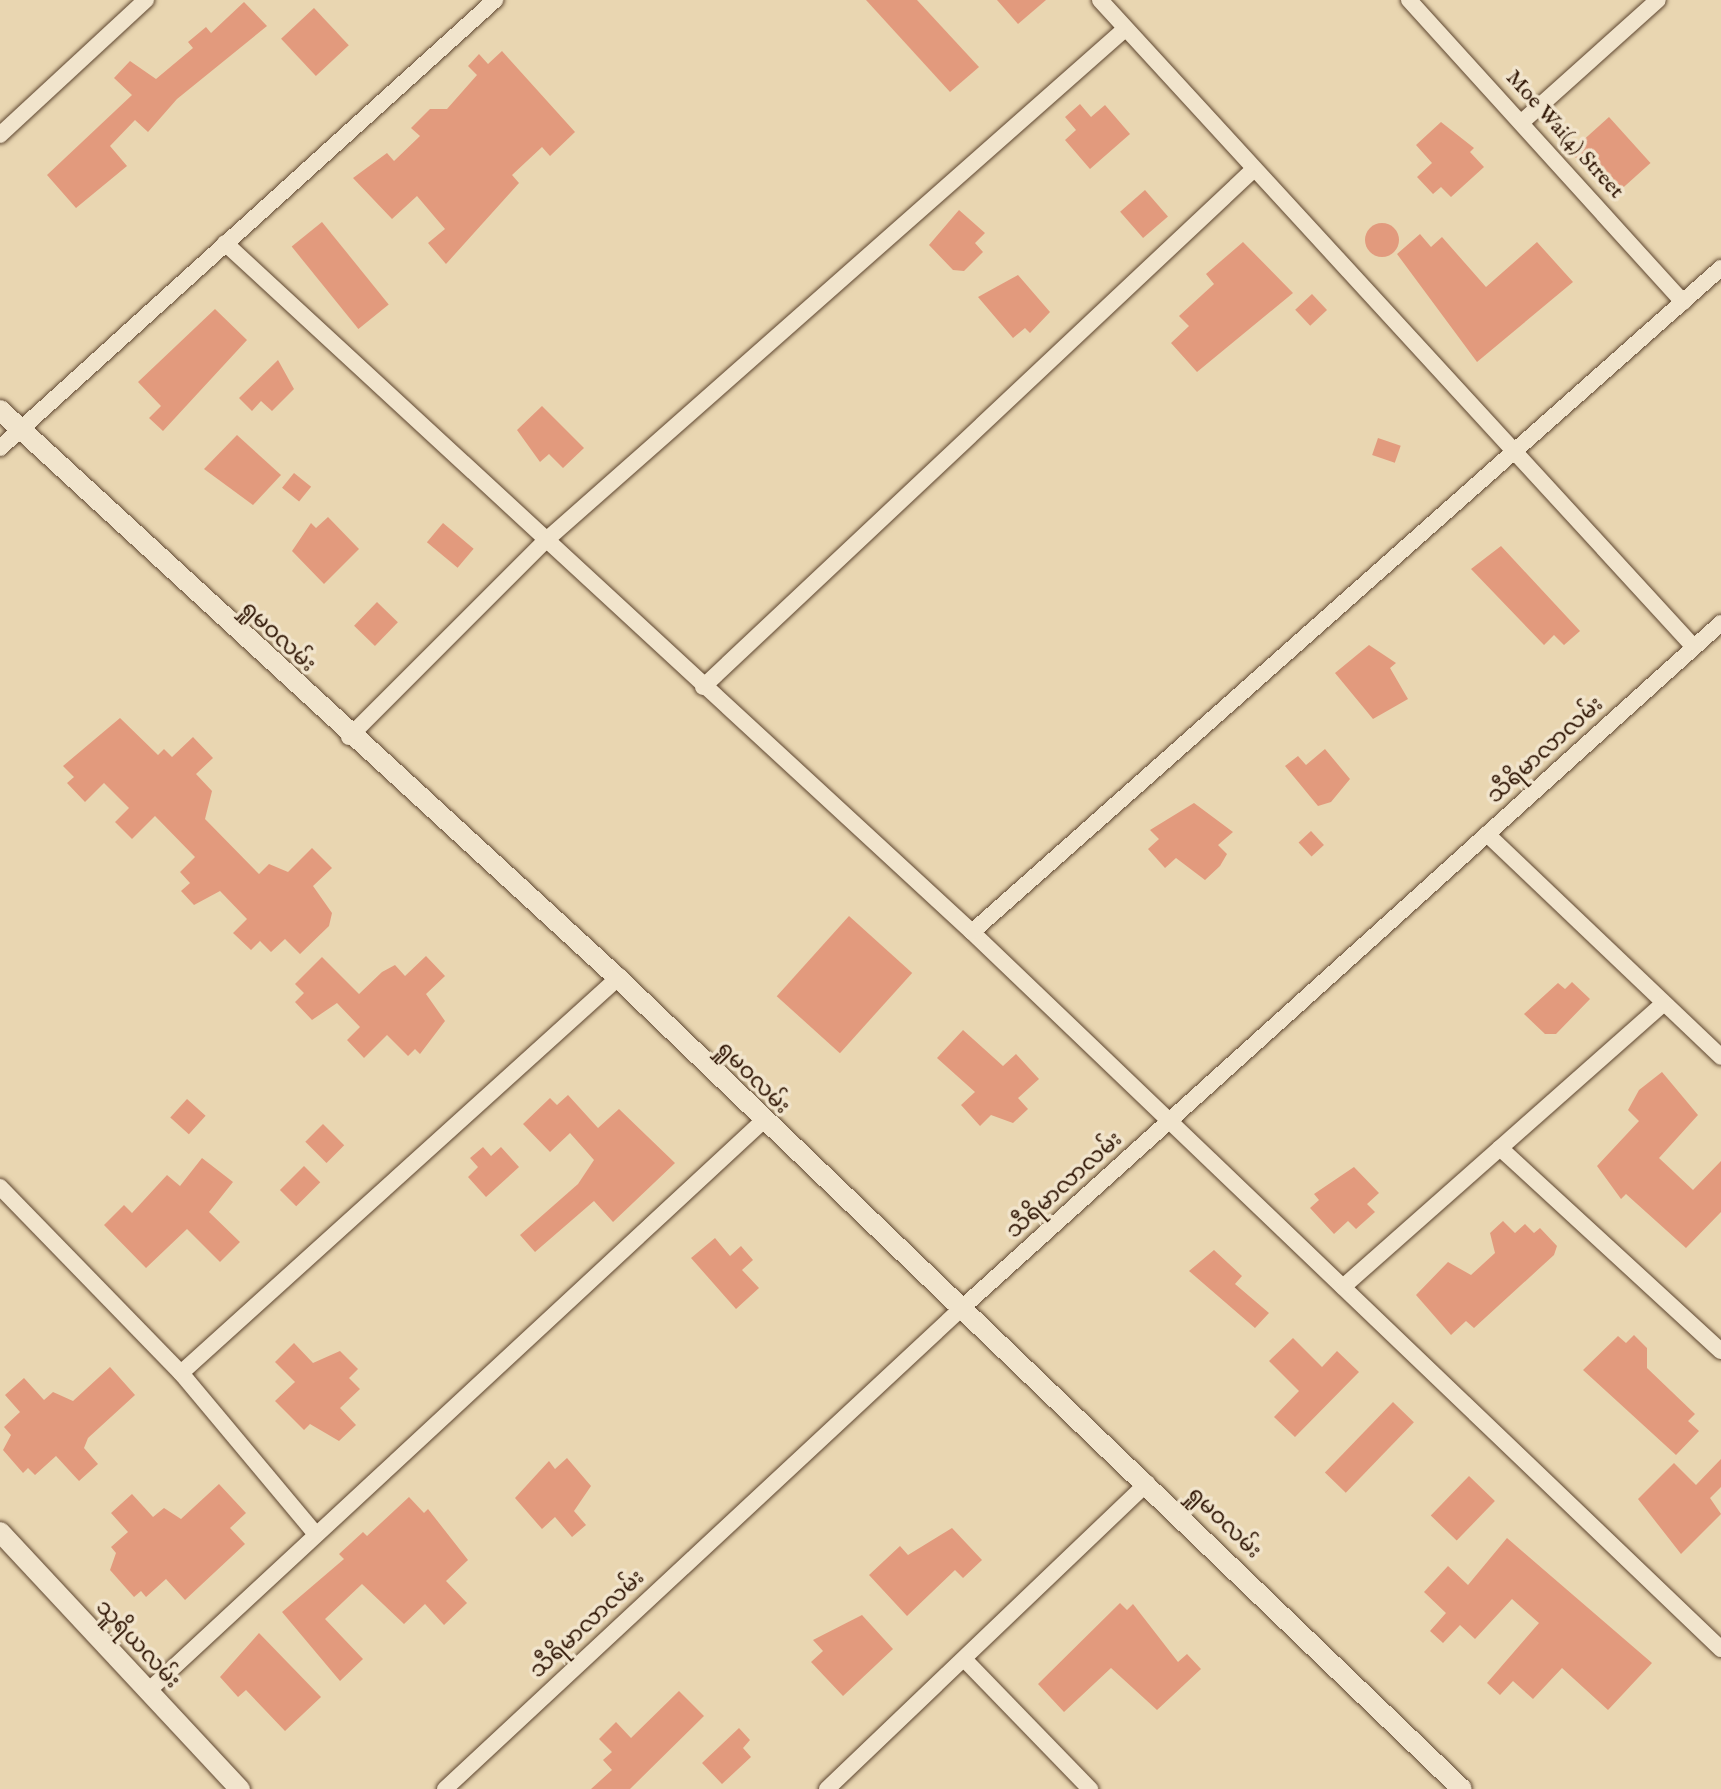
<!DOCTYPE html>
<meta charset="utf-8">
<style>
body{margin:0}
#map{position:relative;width:1721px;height:1789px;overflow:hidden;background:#e9d6b1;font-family:"IM FELL English","Noto Sans Myanmar",serif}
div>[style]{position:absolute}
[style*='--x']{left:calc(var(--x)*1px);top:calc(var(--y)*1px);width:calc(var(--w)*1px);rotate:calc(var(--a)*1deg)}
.building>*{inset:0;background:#e29a7d;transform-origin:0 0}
.round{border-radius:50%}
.roads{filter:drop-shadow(0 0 2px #5e4630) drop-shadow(0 0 2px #5e4630)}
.minor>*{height:16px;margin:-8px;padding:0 8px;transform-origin:8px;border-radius:8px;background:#f1e4cc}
.tertiary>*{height:20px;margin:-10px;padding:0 10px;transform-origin:10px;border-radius:10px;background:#f1e4cc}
span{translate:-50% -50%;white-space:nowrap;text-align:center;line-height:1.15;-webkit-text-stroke:7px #f1e4cc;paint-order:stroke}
.street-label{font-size:22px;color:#301605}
</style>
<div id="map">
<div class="building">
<div style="clip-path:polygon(866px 0,917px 0,979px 67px,950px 92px)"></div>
<div style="clip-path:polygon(997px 0,1046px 0,1018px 24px)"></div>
<div style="clip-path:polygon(244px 2px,267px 26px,177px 99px,148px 132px,135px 120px,110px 146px,127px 166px,76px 208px,47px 175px,132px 95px,114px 78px,130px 61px,156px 79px,193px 48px,188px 42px,206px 27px,211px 33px)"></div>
<div style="left:314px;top:8px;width:51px;height:45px;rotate:47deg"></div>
<div style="clip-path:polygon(502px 51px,575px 132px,550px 156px,542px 147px,512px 175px,519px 183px,446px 264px,428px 243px,445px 229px,417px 196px,392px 219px,353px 178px,387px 153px,394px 161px,420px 136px,411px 128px,430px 109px,447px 109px,477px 75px,468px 66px,479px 54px,488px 64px)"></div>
<div style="clip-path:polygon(1080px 104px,1091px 117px,1105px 105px,1130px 134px,1090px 169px,1065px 140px,1076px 130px,1065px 117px)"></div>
<div style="left:1609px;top:117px;width:62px;height:52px;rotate:48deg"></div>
<div style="clip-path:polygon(1441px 122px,1474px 148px,1470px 152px,1484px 167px,1451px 197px,1441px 187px,1433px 194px,1417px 177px,1432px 163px,1416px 145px)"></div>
<div style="left:1145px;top:190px;width:35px;height:33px;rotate:49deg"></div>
<div style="clip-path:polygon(959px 210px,985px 233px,975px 243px,983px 252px,964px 271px,953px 270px,929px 245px)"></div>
<div style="left:322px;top:222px;width:106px;height:39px;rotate:51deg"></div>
<div class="round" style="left:1365px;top:223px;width:34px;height:34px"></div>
<div style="clip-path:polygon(1420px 234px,1431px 247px,1442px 237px,1486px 287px,1537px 242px,1573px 282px,1477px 362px,1397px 254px)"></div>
<div style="clip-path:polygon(1243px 242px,1293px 293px,1197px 372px,1171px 343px,1189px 326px,1179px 316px,1214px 284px,1206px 274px)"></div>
<div style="clip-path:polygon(1018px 275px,1050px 312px,1030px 333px,1025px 328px,1013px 338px,978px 297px)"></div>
<div style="left:1312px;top:294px;width:22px;height:23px;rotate:47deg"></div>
<div style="clip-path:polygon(215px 309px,247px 340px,163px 431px,149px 418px,161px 406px,138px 382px)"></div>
<div style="clip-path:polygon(278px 360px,294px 389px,272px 411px,261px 401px,252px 411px,239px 398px)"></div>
<div style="clip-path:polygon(542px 406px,584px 448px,563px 468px,549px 454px,540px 462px,517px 430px)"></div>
<div style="clip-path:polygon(237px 435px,281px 475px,253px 505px,204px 469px)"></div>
<div style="left:1378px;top:438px;width:24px;height:18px;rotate:19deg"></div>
<div style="left:294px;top:473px;width:22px;height:19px;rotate:39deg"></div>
<div style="clip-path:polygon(328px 517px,359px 549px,324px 584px,292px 551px,311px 523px,316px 528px)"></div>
<div style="left:443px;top:523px;width:40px;height:25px;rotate:40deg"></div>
<div style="clip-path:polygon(1501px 546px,1580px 631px,1564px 645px,1554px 635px,1544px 645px,1471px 569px)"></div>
<div style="left:377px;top:602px;width:29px;height:33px;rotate:44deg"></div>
<div style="clip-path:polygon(1369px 645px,1396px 663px,1390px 668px,1408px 699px,1373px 719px,1335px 673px)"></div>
<div style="clip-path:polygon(120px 718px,158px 755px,164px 749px,172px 757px,193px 737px,213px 758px,196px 774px,212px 791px,205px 819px,259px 874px,269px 864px,288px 872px,312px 848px,332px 868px,313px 886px,332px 913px,329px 926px,300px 954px,285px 939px,271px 952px,260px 941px,251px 950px,233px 933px,247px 919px,220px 891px,194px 905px,181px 891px,190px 883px,180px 872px,195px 857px,155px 816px,132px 839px,115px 822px,129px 808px,104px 783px,85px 802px,67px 783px,74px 777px,63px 766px)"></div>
<div style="clip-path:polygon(1325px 749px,1350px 779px,1331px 802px,1318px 806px,1285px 766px,1298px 756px,1306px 765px)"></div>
<div style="clip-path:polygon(1194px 803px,1233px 832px,1218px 845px,1227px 854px,1220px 866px,1205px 880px,1176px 858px,1165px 868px,1148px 849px,1159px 839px,1150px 830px)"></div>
<div style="left:1311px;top:831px;width:19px;height:17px;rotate:47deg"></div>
<div style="left:849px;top:916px;width:85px;height:108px;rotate:42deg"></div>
<div style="clip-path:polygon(426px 956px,445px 976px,426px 994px,445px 1021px,420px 1054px,415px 1049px,408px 1056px,387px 1035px,364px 1058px,347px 1040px,360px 1027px,337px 1003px,312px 1020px,295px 1002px,304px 993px,295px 984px,322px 957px,359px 994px,382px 972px,395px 965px,405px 976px)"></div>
<div style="clip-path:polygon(1572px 982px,1590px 999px,1556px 1034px,1545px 1034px,1524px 1014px,1558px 983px,1565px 989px)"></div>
<div style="clip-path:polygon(963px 1030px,1003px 1066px,1016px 1054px,1039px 1079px,1018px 1098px,1028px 1109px,1013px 1123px,991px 1115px,980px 1126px,961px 1105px,975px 1092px,937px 1058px)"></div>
<div style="clip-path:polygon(1662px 1072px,1698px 1115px,1659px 1158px,1693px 1190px,1721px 1161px,1721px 1212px,1686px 1248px,1626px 1194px,1621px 1199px,1597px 1166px,1639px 1121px,1628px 1110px,1639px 1090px)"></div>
<div style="clip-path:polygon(568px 1095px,598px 1128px,619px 1109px,675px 1163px,613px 1222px,594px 1201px,535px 1252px,520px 1235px,578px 1184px,594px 1160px,570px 1133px,550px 1152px,523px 1124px,550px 1098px,557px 1105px)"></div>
<div style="left:187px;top:1099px;width:25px;height:25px;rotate:42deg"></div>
<div style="left:323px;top:1124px;width:30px;height:25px;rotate:45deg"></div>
<div style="clip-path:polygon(483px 1147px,491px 1156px,501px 1147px,519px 1167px,486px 1197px,468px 1177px,478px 1167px,470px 1158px)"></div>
<div style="clip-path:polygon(202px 1158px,233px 1182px,209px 1212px,240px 1242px,220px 1262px,187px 1229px,146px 1268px,104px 1225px,124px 1205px,132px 1213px,167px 1175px,180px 1186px)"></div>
<div style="left:304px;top:1166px;width:23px;height:34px;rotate:45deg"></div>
<div style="clip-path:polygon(1354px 1167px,1379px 1193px,1367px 1204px,1375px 1212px,1356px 1229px,1348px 1221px,1334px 1234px,1310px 1208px,1319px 1200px,1314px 1194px)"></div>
<div style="clip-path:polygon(1503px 1221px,1515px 1233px,1525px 1224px,1534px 1233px,1540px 1228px,1557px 1246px,1554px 1255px,1474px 1328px,1466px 1321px,1451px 1335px,1416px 1295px,1448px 1262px,1471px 1275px,1495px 1253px,1490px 1233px)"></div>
<div style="clip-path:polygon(715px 1238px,730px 1256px,741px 1246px,753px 1260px,742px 1270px,759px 1288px,736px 1309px,691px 1258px)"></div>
<div style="clip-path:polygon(1214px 1250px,1242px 1276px,1235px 1284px,1269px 1313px,1255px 1328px,1189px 1271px)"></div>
<div style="clip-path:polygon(1634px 1335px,1647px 1348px,1647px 1368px,1695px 1414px,1688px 1421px,1699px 1431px,1676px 1455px,1583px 1370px,1618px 1336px,1626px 1343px)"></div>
<div style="clip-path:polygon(1293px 1338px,1322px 1367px,1337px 1351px,1359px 1372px,1295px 1437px,1274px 1417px,1299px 1391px,1269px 1361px)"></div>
<div style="clip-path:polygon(294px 1343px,313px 1363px,340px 1351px,358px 1369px,349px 1378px,360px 1389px,340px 1408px,356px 1425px,339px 1441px,310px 1424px,304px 1430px,275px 1401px,295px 1382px,275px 1362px)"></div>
<div style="clip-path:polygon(110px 1367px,135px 1395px,88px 1438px,84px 1448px,98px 1464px,79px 1481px,56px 1456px,35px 1475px,28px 1468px,23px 1473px,3px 1450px,11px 1435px,4px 1427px,20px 1412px,5px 1395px,24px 1378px,44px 1400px,53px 1392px,73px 1401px)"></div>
<div style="left:1393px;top:1402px;width:29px;height:98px;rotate:44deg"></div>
<div style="clip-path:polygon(567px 1458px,591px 1486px,574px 1511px,586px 1525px,572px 1537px,555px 1517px,542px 1529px,515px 1498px,549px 1461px,555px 1469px)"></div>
<div style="clip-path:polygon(1721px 1459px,1721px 1487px,1710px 1498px,1721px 1514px,1681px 1554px,1638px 1499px,1674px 1463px,1696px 1485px)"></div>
<div style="left:1469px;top:1476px;width:36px;height:55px;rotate:44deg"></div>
<div style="clip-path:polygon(219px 1484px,246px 1513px,230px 1528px,245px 1544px,185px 1600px,166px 1579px,146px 1597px,141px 1591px,134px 1597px,110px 1570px,116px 1553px,111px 1547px,128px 1532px,111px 1513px,132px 1494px,153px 1517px,164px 1508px,181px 1519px)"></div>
<div style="clip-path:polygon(409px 1497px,424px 1513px,428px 1509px,468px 1560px,446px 1581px,467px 1603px,444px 1625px,425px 1604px,404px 1624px,362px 1584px,325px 1619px,363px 1659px,340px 1681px,282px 1612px,344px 1559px,339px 1554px,363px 1532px,367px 1536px)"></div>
<div style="clip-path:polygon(952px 1528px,982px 1560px,963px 1578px,955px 1570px,907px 1616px,869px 1575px,900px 1546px,908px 1555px)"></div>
<div style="clip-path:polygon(1507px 1538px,1652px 1663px,1608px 1710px,1562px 1668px,1533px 1699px,1513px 1681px,1500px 1695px,1487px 1683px,1539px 1623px,1512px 1599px,1475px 1639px,1460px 1625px,1443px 1643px,1430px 1631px,1446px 1613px,1424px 1592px,1448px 1566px,1468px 1585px)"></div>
<div style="clip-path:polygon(1120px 1603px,1127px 1610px,1133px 1604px,1178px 1662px,1187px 1654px,1201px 1669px,1157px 1710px,1111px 1668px,1064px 1712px,1038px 1684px)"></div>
<div style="clip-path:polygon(862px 1615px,893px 1649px,843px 1696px,811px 1662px,823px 1651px,813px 1640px)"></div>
<div style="clip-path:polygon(259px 1633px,321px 1697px,285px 1731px,246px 1690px,238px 1697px,220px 1677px)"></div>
<div style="clip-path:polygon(679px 1691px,704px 1716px,630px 1789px,591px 1789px,612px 1770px,603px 1760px,612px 1752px,599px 1739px,616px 1722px,631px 1738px)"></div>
<div style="clip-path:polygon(739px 1728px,750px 1740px,743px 1748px,751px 1757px,722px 1784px,702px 1763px)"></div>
</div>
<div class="roads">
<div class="minor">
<div style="--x:1100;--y:0;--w:878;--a:47.45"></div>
<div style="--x:1409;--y:0;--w:408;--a:47.8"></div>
<div style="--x:1523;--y:121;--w:181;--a:-41.9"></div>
<div style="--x:0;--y:135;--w:199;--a:-42.8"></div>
<div style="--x:225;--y:243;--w:1016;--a:42.69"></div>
<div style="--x:972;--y:932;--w:1037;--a:43.75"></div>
<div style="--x:0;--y:448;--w:668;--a:-42.15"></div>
<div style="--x:703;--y:687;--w:755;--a:-43.23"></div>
<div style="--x:349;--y:737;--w:276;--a:-45"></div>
<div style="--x:544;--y:542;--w:775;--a:-41.44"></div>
<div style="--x:1487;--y:834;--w:323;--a:43.6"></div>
<div style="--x:972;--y:932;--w:1001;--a:-41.56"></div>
<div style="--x:1500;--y:1148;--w:300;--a:42.6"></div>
<div style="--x:0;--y:1187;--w:260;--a:45.8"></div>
<div style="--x:1343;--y:1287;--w:427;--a:-41.5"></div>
<div style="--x:314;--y:1532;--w:207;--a:-129.9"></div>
<div style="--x:181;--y:1373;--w:589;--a:-42.11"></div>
<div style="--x:965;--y:1660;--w:180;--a:45.9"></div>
<div style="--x:147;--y:1692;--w:839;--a:-42.83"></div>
<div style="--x:445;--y:1789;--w:708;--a:-42.94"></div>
<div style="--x:963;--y:1307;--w:1021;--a:-42.06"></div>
<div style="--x:827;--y:1789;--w:443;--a:-43.7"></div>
</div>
<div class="tertiary">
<div style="--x:0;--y:410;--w:839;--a:42.59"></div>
<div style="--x:618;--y:978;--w:1170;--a:43.86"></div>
<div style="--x:0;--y:1532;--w:352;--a:47"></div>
</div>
</div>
<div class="street-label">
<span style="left:1564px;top:135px;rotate:48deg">Moe Wai(4) Street</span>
<span style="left:277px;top:637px;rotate:43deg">ရှုမဝလမ်း</span>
<span style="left:1546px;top:751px;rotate:-42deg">သီရိမာလာလမ်း</span>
<span style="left:752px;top:1078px;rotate:45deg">ရှုမဝလမ်း</span>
<span style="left:1065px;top:1186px;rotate:-42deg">သီရိမာလာလမ်း</span>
<span style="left:1223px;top:1523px;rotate:44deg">ရှုမဝလမ်း</span>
<span style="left:588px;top:1625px;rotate:-43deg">သီရိမာလာလမ်း</span>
<span style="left:137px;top:1645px;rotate:47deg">သူရိယလမ်း</span>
</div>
</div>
